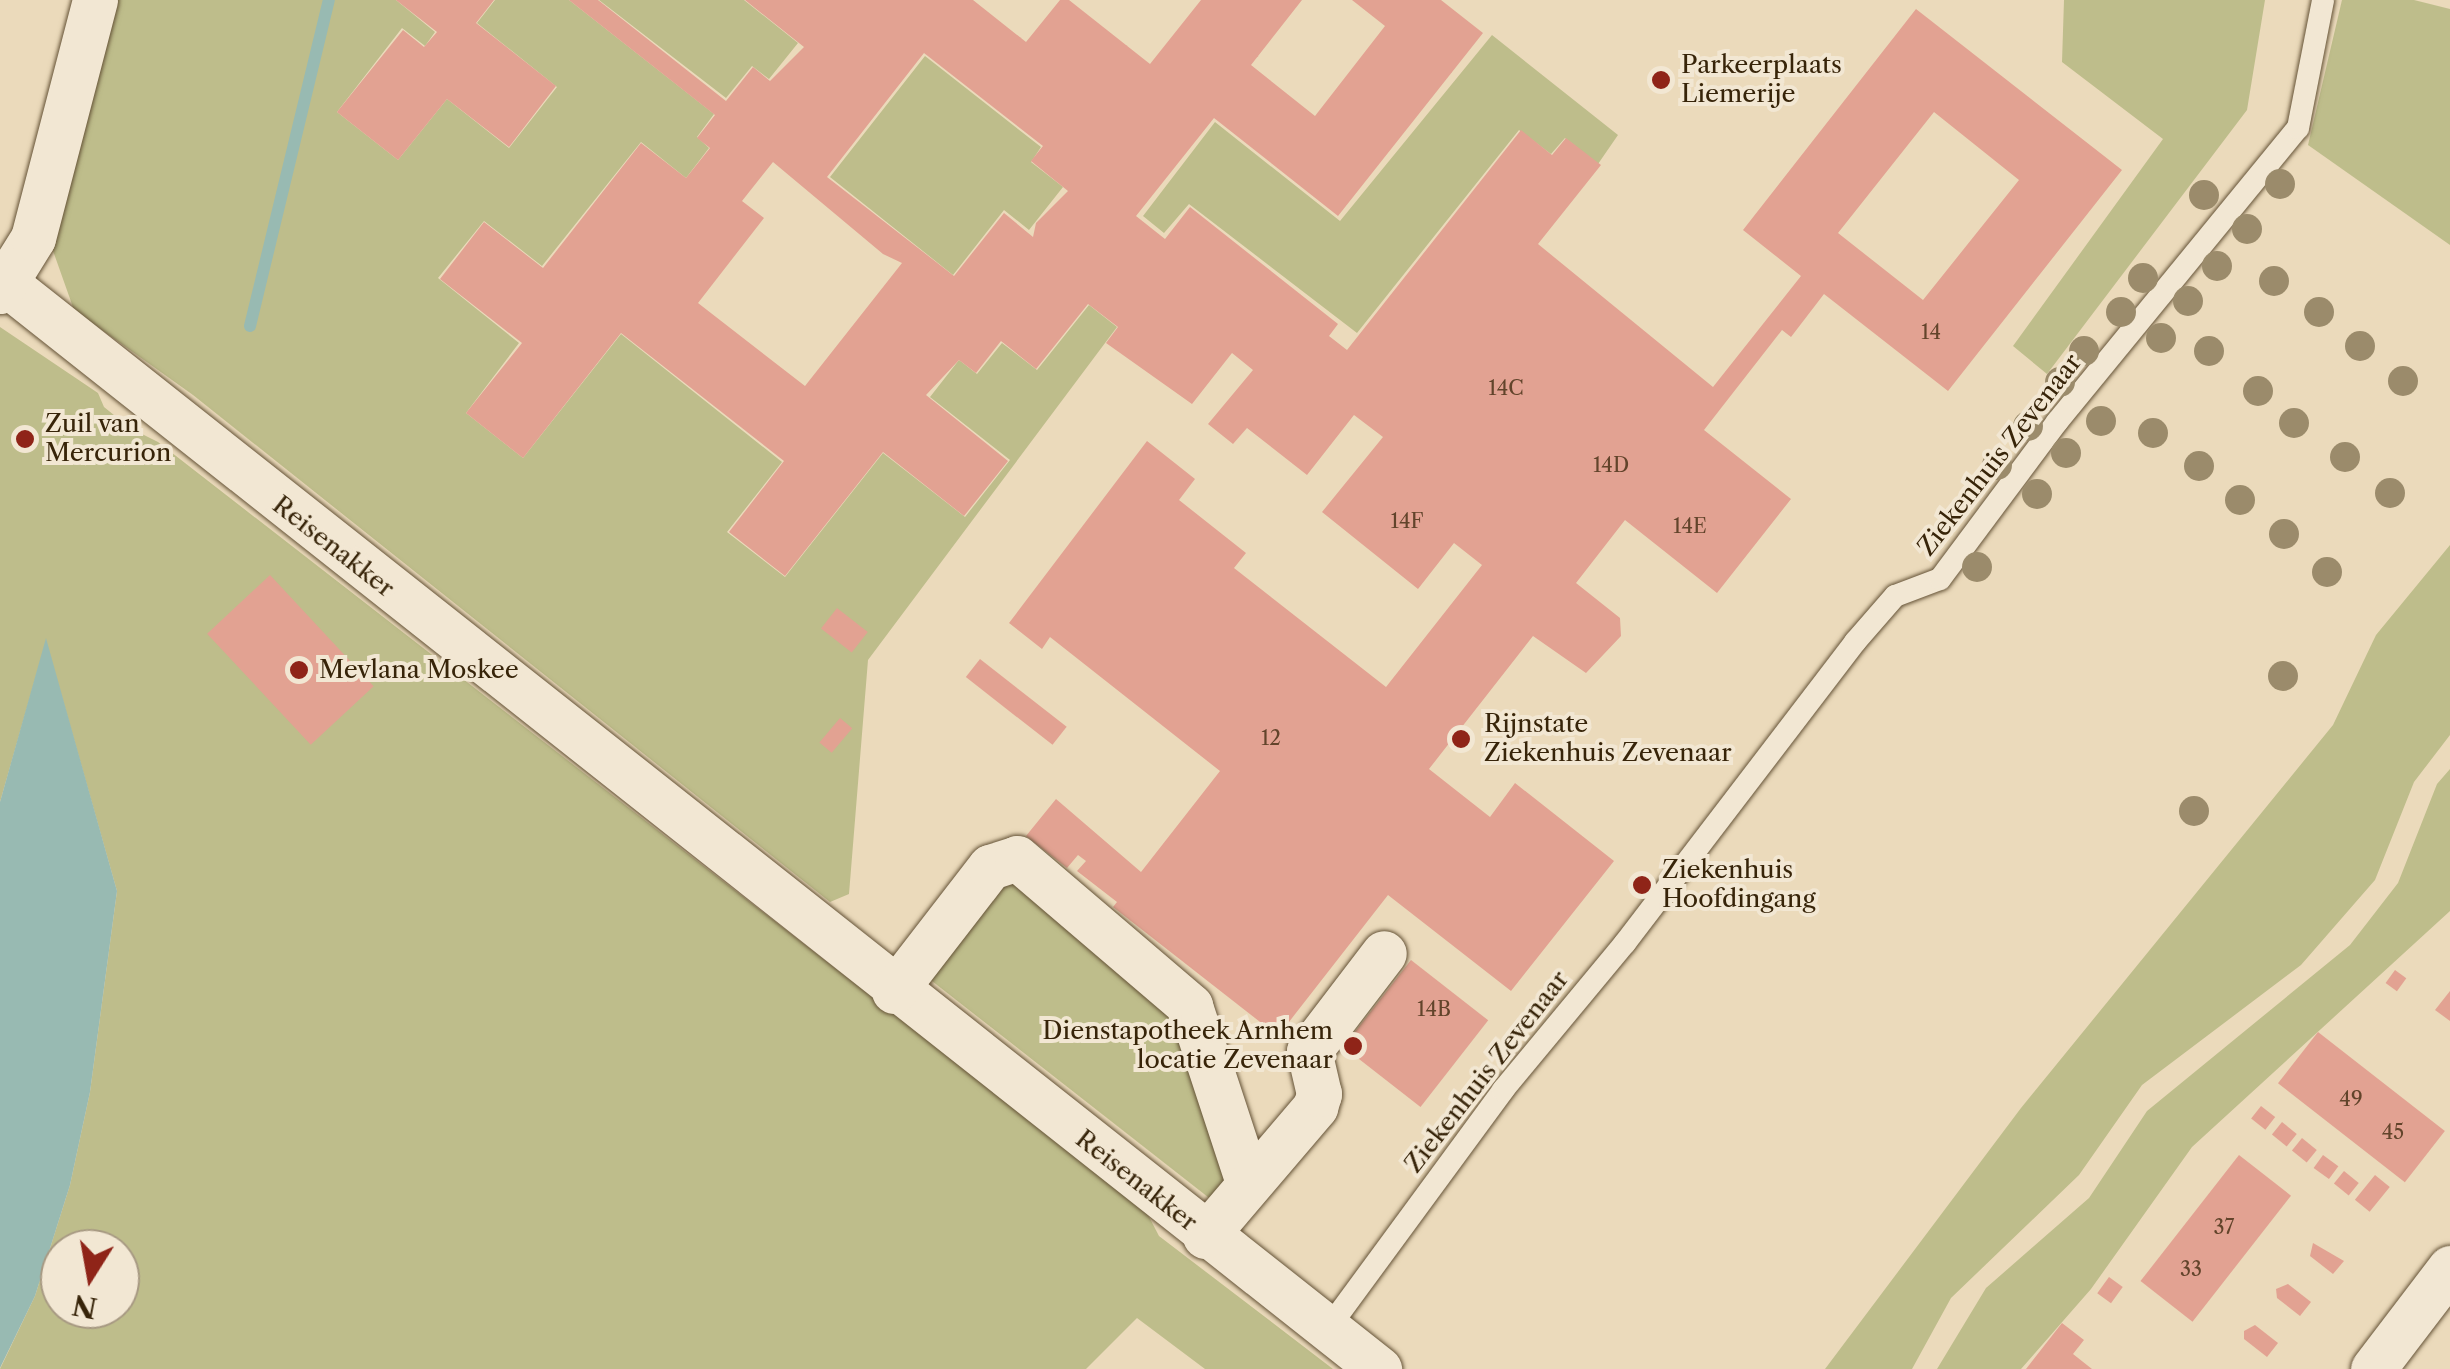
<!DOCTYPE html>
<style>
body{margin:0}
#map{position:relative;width:2450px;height:1369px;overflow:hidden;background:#ebdabb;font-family:"Libre Caslon Text",serif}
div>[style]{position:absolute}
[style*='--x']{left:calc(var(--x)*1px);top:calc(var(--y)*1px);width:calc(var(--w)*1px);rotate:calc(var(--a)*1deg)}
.green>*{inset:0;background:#bebd8b}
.water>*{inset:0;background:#98bab2}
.stream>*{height:12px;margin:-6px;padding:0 6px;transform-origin:6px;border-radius:6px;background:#98bab2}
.building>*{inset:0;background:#e2a292;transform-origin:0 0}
.roads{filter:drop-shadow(0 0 2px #645236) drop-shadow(0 0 2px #645236)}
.service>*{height:22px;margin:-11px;padding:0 11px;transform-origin:11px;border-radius:11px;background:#f2e7d3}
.minor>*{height:45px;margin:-22.5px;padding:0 22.5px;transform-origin:22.5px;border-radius:22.5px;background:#f2e7d3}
.trees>*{width:30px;height:30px;margin:-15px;border-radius:50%;background:#9b8b6b}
.dots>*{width:28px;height:28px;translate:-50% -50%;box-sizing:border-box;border:5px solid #f2e7d3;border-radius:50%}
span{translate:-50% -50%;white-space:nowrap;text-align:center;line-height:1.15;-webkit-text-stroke:8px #f2e7d3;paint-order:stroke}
.number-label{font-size:20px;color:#62442b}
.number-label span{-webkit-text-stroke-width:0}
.poi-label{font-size:25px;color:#372409}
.left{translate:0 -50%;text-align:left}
.right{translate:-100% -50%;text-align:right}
.street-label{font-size:25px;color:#372409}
.north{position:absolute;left:40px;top:1229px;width:100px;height:100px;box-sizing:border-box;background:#f2e7d3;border:2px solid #a79982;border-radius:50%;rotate:191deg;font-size:28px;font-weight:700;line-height:40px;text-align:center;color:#372409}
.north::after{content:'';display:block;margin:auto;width:35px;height:45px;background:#8f2418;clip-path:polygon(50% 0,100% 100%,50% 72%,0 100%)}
</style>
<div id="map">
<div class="green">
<div style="clip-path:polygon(118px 0,396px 0,435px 32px,425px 46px,402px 28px,337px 112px,398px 160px,447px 99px,509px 148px,557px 87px,477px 23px,495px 0,569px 0,714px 114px,697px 137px,709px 148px,686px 178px,641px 142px,542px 266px,484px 221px,438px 278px,519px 343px,466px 413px,523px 458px,621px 334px,782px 462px,727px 532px,785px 577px,883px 453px,965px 517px,1010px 460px,930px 397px,959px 360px,977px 374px,1002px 343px,1037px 370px,1089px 305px,1117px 327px,868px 660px,849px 894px,830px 902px,193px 395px,74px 310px,52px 248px)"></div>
<div style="clip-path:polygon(599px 0,744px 0,798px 43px,769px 79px,752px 66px,726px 98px)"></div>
<div style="clip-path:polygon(2064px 0,2265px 0,2247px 110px,2047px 374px,2013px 346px,2163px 139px,2062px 62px)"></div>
<div style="clip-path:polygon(2342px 0,2414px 0,2450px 9px,2450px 245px,2308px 145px)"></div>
<div style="clip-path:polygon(1492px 35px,1618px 135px,1598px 164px,1565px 138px,1551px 154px,1519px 130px,1357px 333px,1189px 204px,1164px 233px,1143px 216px,1215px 122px,1340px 221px)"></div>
<div style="clip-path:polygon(925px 56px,1041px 147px,1031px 162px,1063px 187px,1029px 230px,1004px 210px,953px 275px,830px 177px)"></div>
<div style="clip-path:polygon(evenodd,0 327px,98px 393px,104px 407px,130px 428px,158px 442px,1145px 1209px,1159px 1236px,1333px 1369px,1205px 1369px,1137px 1318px,1086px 1369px,0 1369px,35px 1296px,70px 1185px,90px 1092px,117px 891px,46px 641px,0 802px,0 327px,60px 1249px,120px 1249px,120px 1309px,60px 1309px,60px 1249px)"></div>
<div style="clip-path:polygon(2450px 545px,2450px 735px,2414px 782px,2375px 880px,2301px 965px,2142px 1085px,2079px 1175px,1951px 1298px,1912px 1369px,1825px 1369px,2021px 1108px,2333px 725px,2376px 635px)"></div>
<div style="clip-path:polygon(2450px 769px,2450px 911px,2192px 1147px,2091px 1289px,2021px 1369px,1937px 1369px,1986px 1288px,2089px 1198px,2147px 1111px,2350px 945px,2398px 883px,2437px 784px)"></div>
<div style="clip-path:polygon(1008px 880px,1176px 1002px,1234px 1175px,1213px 1201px,923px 974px)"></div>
</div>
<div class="water">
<div style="clip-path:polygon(46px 638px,117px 891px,90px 1092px,70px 1185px,35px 1296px,0 1368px,0 802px)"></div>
</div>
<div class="stream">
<div style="--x:250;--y:326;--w:335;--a:-76.4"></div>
</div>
<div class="building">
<div style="clip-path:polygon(396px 0,494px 0,476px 23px,556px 86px,509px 147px,447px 99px,398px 160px,337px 112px,403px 30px,424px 47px,437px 32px)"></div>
<div style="clip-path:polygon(evenodd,569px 0,598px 0,726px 101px,753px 67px,770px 81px,804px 47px,745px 0,973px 0,1026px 42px,1060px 0,1069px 0,1150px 64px,1201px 0,1302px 0,1251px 65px,1315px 116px,1385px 26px,1352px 0,1441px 0,1483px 33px,1338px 216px,1214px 118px,1136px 216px,1165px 239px,1190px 207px,1338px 324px,1329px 336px,1347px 350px,1521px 130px,1552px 155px,1566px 138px,1601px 165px,1538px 244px,1713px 387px,1801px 276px,1743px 230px,1916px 9px,2122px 170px,1948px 391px,1824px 294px,1791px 337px,1782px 330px,1704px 430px,1791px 499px,1717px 593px,1625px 520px,1576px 583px,1620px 618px,1621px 636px,1586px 673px,1533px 636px,1429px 769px,1490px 817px,1515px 783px,1614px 861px,1511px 991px,1388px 895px,1278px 1036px,1113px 907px,1117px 902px,1077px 871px,1086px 861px,1078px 855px,1067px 868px,1026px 836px,1056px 799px,1141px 872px,1220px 771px,1050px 637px,1042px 649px,1009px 623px,1147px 441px,1195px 479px,1179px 500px,1246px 553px,1234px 568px,1386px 687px,1482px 565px,1454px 543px,1418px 589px,1322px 512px,1383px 437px,1354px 415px,1307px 475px,1247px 428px,1233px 444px,1208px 424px,1253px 370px,1232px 353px,1192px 404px,1106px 343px,1118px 327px,1088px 304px,1036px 369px,1001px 341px,976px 373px,959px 360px,926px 395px,1008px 461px,964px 516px,883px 452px,785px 576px,729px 532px,784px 461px,621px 333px,523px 458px,466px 413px,522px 343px,440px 279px,484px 222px,543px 268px,641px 143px,686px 178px,710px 148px,697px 138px,715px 115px,569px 0,924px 53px,1043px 146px,1031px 161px,1068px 191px,1036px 223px,1033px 237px,1004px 213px,954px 276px,827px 177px,924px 53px,569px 0,1934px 112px,2019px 180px,1923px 300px,1838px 233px,1934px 112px,569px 0,773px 162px,883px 254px,902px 263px,805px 386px,698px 303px,764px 218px,742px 201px,773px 162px)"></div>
<div style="left:270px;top:575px;width:152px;height:86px;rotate:47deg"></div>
<div style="left:837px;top:608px;width:39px;height:26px;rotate:38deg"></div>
<div style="left:980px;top:659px;width:110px;height:23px;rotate:38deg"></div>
<div style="left:840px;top:718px;width:16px;height:32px;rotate:40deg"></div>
<div style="left:1411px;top:960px;width:98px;height:110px;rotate:38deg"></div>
<div style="left:2395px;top:970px;width:14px;height:16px;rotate:36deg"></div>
<div style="clip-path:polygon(2450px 991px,2450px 1021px,2435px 1010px)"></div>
<div style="left:2318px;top:1032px;width:161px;height:65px;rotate:38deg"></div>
<div style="left:2261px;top:1106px;width:18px;height:16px;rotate:38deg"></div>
<div style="left:2282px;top:1122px;width:19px;height:16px;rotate:39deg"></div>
<div style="left:2302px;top:1138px;width:19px;height:16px;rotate:39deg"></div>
<div style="left:2239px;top:1155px;width:66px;height:160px;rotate:38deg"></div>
<div style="left:2323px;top:1155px;width:19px;height:16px;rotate:36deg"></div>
<div style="left:2344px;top:1171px;width:19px;height:16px;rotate:39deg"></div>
<div style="left:2375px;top:1175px;width:19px;height:32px;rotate:39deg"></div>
<div style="clip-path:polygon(2313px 1243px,2344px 1261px,2333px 1274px,2310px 1256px)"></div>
<div style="left:2109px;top:1277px;width:17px;height:20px;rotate:36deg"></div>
<div style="clip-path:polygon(2288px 1284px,2311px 1302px,2300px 1316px,2277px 1298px,2276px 1289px)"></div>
<div style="clip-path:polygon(2062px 1323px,2084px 1340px,2073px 1354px,2092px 1369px,2026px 1369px)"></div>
<div style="clip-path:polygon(2255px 1325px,2278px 1343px,2267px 1357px,2244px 1339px,2244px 1331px)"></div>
</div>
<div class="roads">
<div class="service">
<div style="--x:1327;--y:1330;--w:298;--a:-53.7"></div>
<div style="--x:1503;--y:1090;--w:191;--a:-50.3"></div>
<div style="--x:1625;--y:943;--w:379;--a:-52.6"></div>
<div style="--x:1855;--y:642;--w:61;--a:-49"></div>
<div style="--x:1895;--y:596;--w:48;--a:-20.7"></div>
<div style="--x:1940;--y:579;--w:196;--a:-53.3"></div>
<div style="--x:2057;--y:422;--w:380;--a:-50.7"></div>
<div style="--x:2298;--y:128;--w:130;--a:-78.9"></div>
</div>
<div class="minor">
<div style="--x:8;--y:285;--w:1748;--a:38.33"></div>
<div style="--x:0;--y:291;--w:62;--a:-58.1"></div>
<div style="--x:33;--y:238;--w:246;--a:-75.4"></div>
<div style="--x:894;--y:991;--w:157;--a:-52.3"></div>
<div style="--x:990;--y:867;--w:28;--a:-18"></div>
<div style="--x:1017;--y:858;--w:228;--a:40.5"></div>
<div style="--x:1190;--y:1006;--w:185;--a:71.8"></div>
<div style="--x:1205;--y:1236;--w:170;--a:-49.5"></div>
<div style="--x:1315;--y:1107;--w:14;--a:-73"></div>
<div style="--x:1319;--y:1094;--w:44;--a:-103.1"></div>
<div style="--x:1309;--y:1051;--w:123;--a:-52.6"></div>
<div style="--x:2373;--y:1369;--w:127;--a:-52.7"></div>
</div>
</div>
<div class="trees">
<div style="left:2280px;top:184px"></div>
<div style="left:2204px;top:195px"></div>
<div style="left:2247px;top:229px"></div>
<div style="left:2217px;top:266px"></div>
<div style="left:2143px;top:278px"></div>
<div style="left:2274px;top:281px"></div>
<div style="left:2188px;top:301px"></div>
<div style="left:2121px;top:312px"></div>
<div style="left:2319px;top:312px"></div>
<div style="left:2161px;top:338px"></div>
<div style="left:2360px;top:346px"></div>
<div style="left:2084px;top:351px"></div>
<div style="left:2209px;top:351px"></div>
<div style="left:2403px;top:381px"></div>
<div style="left:2060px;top:382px"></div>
<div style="left:2258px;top:391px"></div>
<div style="left:2101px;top:421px"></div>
<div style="left:2294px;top:423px"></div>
<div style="left:2028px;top:426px"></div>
<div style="left:2153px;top:433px"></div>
<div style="left:2066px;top:453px"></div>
<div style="left:2345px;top:457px"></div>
<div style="left:1997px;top:465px"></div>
<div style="left:2199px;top:466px"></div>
<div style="left:2390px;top:493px"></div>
<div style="left:2037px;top:494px"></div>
<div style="left:2240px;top:500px"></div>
<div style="left:2284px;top:534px"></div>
<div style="left:1977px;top:567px"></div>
<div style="left:2327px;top:572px"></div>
<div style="left:2283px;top:676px"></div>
<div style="left:2194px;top:811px"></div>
</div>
<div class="dots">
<div style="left:1661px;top:80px;background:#8f2418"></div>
<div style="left:25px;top:439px;background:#8f2418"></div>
<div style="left:299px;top:670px;background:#8f2418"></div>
<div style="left:1461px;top:739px;background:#8f2418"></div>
<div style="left:1642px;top:885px;background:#8f2418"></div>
<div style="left:1353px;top:1046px;background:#8f2418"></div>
</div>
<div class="number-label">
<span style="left:1931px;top:332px">14</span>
<span style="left:1506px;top:388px">14C</span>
<span style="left:1611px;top:465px">14D</span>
<span style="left:1407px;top:521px">14F</span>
<span style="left:1690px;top:526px">14E</span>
<span style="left:1271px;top:738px">12</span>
<span style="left:1434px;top:1009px">14B</span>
<span style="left:2351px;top:1099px">49</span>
<span style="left:2393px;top:1132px">45</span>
<span style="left:2224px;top:1227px">37</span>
<span style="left:2191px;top:1269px">33</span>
</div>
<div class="poi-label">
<span class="left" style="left:1681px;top:80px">Parkeerplaats<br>Liemerije</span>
<span class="left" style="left:45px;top:439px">Zuil van<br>Mercurion</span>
<span class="left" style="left:319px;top:670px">Mevlana Moskee</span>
<span class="left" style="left:1484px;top:739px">Rijnstate<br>Ziekenhuis Zevenaar</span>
<span class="left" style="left:1662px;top:885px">Ziekenhuis<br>Hoofdingang</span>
<span class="right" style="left:1333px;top:1046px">Dienstapotheek Arnhem<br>locatie Zevenaar</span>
</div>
<div class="street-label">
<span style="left:2000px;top:455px;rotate:-52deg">Ziekenhuis Zevenaar</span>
<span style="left:333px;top:547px;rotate:38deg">Reisenakker</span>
<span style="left:1487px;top:1072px;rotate:-52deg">Ziekenhuis Zevenaar</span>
<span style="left:1136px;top:1181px;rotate:38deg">Reisenakker</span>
</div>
<div class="north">N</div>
</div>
